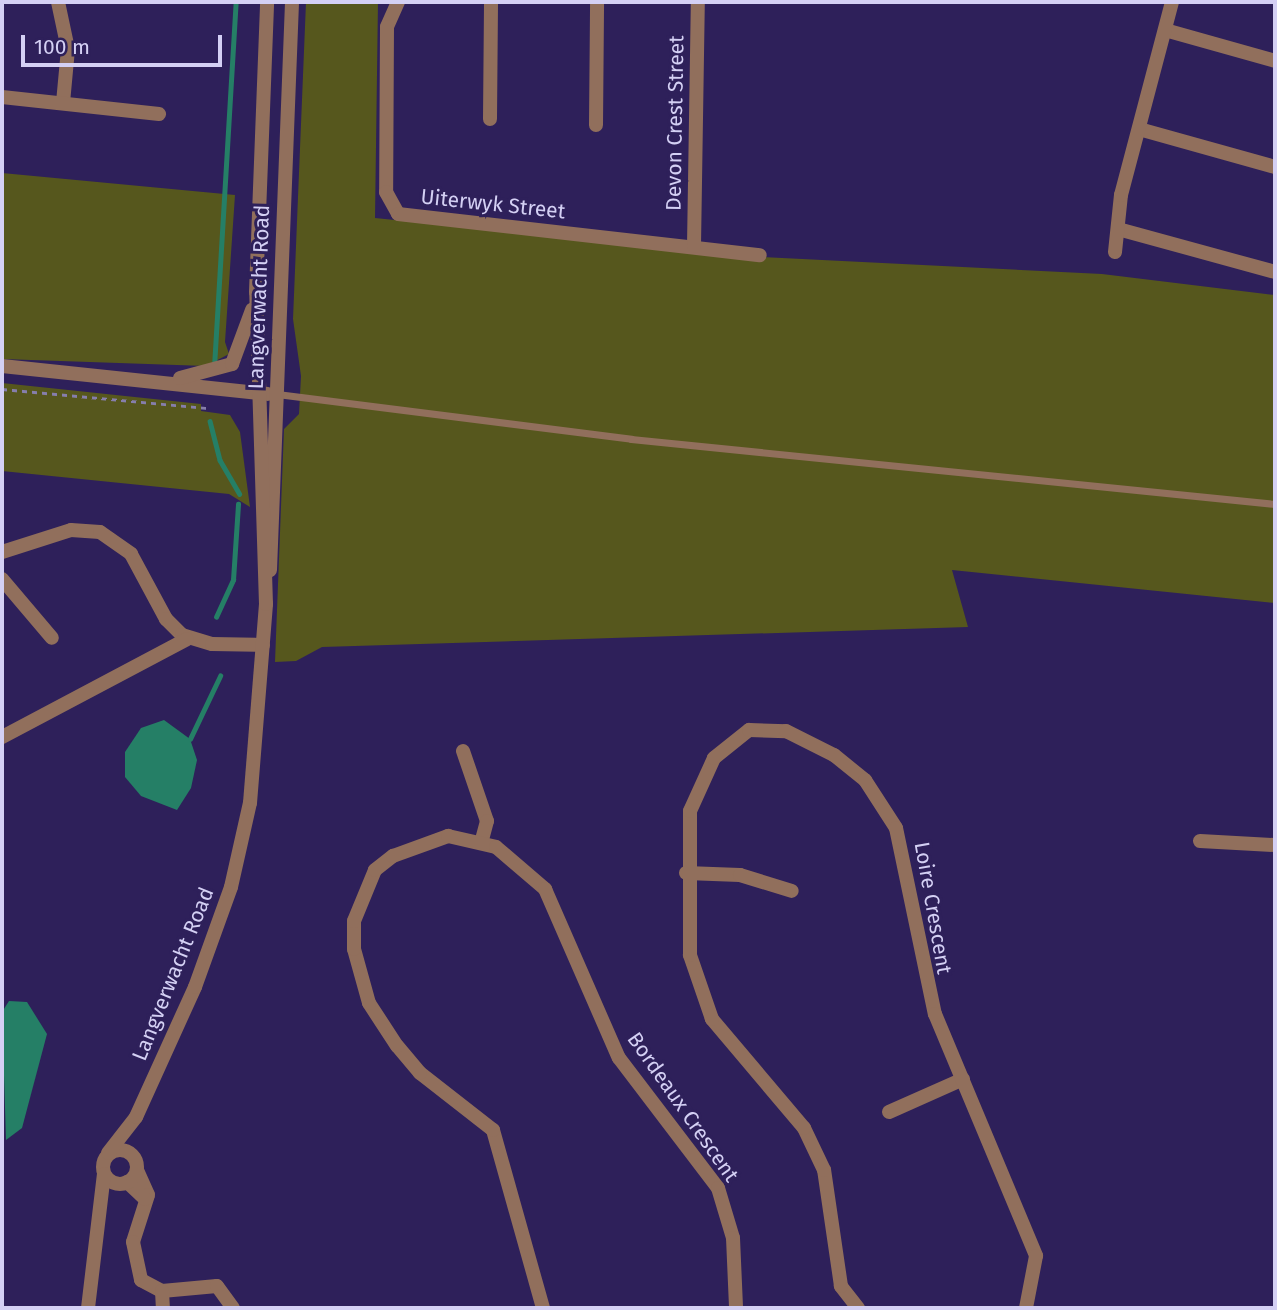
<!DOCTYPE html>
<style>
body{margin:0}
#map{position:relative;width:1277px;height:1310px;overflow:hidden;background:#2e205a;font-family:"Fira Sans",sans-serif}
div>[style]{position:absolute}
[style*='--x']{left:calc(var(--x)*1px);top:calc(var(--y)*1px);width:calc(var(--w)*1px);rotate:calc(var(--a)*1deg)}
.green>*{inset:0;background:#56571d}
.water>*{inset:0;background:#257f66}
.stream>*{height:4.5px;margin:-2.25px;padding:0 2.25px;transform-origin:2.25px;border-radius:2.25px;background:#257f66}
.path>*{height:2.5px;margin-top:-1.25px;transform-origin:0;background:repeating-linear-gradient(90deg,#867eac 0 5px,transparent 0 10px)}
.service>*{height:7px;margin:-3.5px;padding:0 3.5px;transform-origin:3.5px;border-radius:3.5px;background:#916f5c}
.minor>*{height:14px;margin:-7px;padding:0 7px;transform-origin:7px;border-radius:7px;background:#916f5c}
.tertiary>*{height:14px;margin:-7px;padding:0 7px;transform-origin:7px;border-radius:7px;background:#916f5c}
.tertiary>.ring{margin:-7px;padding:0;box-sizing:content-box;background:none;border:14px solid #916f5c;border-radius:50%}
span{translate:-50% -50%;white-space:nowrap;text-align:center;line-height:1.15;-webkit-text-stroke:6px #2e205a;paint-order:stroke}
.street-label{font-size:21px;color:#d4d0f4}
.frame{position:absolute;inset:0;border:4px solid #d4d0f4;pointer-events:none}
.scale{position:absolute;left:21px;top:35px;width:201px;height:32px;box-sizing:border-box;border:4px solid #d4d0f4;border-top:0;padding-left:9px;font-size:21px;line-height:24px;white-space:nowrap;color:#d4d0f4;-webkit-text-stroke:5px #2e205a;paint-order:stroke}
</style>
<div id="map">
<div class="green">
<div style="clip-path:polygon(306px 2px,378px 2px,375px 218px,761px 257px,1102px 274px,1275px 295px,1275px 603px,952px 570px,968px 627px,322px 647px,296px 661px,275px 662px,284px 429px,299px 414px,301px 376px,293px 319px)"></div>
<div style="clip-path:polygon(2px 173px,235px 195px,225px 342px,229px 354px,206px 366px,2px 359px)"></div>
<div style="clip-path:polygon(2px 383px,201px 404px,201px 411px,230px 415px,240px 432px,250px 507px,229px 494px,2px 471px)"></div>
</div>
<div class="water">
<div style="clip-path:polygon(164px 720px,190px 739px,197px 760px,191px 788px,177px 810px,141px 796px,125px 777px,125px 752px,141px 728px)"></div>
<div style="clip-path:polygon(9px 1001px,27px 1002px,47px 1034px,22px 1128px,6px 1140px,2px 1012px)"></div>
</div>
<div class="stream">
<div style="--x:214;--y:367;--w:366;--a:-86.6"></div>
<div style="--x:210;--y:421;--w:40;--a:75.6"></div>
<div style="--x:220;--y:460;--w:39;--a:60"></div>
<div style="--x:216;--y:617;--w:41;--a:-65.3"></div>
<div style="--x:233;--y:580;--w:76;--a:-86.2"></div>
<div style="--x:190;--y:739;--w:70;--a:-64.5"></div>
</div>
<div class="path">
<div style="--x:2;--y:389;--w:207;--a:5.3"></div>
</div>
<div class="service">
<div style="--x:277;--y:394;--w:357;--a:7.2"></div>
<div style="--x:631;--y:439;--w:647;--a:5.76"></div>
</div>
<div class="minor">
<div style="--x:58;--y:2;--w:48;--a:78"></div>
<div style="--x:68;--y:49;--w:54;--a:95.3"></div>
<div style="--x:398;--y:2;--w:27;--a:114"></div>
<div style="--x:387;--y:27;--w:165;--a:90.3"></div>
<div style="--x:386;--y:192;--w:25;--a:61"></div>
<div style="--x:398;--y:214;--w:364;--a:6.5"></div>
<div style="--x:1165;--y:30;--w:114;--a:15.7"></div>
<div style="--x:2;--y:97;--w:158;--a:6.2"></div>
<div style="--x:490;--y:119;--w:117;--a:-89.5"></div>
<div style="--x:596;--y:125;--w:123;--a:-89.5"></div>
<div style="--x:1139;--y:129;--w:141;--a:15.6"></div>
<div style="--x:1118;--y:229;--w:163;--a:15.3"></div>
<div style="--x:694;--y:246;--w:244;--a:-89.1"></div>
<div style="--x:1115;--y:252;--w:57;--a:-84"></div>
<div style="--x:1121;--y:195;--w:200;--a:-75.2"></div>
<div style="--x:2;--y:552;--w:72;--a:-17.7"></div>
<div style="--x:71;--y:530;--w:29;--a:4"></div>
<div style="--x:100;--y:532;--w:38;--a:35"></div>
<div style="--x:131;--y:554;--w:74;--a:61.7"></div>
<div style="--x:166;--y:619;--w:23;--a:45"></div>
<div style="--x:182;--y:635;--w:31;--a:17"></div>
<div style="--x:212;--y:644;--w:51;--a:1.1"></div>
<div style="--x:2;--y:579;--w:77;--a:49.7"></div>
<div style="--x:2;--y:737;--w:209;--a:-27.9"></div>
<div style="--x:463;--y:751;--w:74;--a:71.1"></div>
<div style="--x:487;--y:821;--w:20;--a:105"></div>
<div style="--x:1200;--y:841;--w:75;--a:3.1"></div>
<div style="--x:686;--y:873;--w:54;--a:2.1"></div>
<div style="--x:740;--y:875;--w:54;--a:17.1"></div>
<div style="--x:889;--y:1112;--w:81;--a:-24"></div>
<div style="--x:137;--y:1170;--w:27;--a:66"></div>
<div style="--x:148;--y:1195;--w:49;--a:107.7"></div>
<div style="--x:133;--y:1242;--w:39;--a:78"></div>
<div style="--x:141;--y:1280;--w:24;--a:28"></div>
<div style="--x:162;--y:1291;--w:55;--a:-5.2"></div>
<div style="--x:217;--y:1286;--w:27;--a:54"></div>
<div style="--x:127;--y:1182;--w:25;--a:43"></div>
<div style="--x:162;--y:1291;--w:17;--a:87"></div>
<div style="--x:543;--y:1308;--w:185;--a:-105.7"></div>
<div style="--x:493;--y:1130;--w:93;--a:-142"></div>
<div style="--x:420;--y:1073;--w:35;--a:-130"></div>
<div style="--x:397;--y:1046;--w:51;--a:-123.1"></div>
<div style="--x:369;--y:1003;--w:56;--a:-105.5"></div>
<div style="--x:354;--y:949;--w:28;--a:-90"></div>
<div style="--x:354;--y:921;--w:55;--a:-67.6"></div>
<div style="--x:375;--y:870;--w:23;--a:-38"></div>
<div style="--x:393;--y:856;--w:59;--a:-20"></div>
<div style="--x:448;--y:836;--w:49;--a:12.9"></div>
<div style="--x:496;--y:847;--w:65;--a:40.6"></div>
<div style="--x:545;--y:889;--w:184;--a:66.4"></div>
<div style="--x:619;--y:1058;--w:163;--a:52.7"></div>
<div style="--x:718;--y:1188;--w:52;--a:73.3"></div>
<div style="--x:733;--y:1238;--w:70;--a:87.5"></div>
<div style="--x:858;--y:1308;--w:28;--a:-128"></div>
<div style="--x:841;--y:1286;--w:117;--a:-98.3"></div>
<div style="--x:824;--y:1170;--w:47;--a:-115.5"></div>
<div style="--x:804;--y:1128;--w:143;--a:-130.2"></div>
<div style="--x:712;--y:1019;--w:68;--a:-109"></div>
<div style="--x:690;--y:955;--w:144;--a:-90"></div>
<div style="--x:690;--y:811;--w:58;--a:-65.6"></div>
<div style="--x:714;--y:758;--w:45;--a:-38.7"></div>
<div style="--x:749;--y:730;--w:37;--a:2"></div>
<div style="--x:786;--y:731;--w:54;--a:26.6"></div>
<div style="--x:834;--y:755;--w:40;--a:39"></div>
<div style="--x:865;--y:780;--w:57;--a:57.1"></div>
<div style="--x:896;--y:828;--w:190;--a:78.2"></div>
<div style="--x:935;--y:1014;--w:262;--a:67.3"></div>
<div style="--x:1036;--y:1256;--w:53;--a:100.9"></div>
</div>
<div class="tertiary">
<div style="--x:2;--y:366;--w:267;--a:6"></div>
<div style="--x:180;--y:378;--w:54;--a:-15.1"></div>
<div style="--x:232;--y:364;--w:58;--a:-69.7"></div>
<div style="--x:270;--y:570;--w:568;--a:-87.78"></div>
<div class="ring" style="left:103px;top:1150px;width:20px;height:20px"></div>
<div style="--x:108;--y:1153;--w:46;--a:-52.1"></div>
<div style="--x:136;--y:1117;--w:143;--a:-65.6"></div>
<div style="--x:195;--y:987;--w:106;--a:-70.2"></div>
<div style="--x:231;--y:887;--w:86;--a:-77.3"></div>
<div style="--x:250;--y:803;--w:200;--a:-85.4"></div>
<div style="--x:266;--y:604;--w:312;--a:-91.8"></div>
<div style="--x:256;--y:292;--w:290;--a:-87.8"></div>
<div style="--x:88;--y:1308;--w:135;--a:-83.2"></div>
</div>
<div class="street-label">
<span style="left:675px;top:123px;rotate:-89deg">Devon Crest Street</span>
<span style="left:493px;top:204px;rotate:6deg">Uiterwyk Street</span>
<span style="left:259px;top:297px;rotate:-88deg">Langverwacht Road</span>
<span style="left:933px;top:908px;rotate:80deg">Loire Crescent</span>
<span style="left:173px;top:974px;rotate:-68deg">Langverwacht Road</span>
<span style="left:683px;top:1107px;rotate:55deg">Bordeaux Crescent</span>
</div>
<div class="frame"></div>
<div class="scale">100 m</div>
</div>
